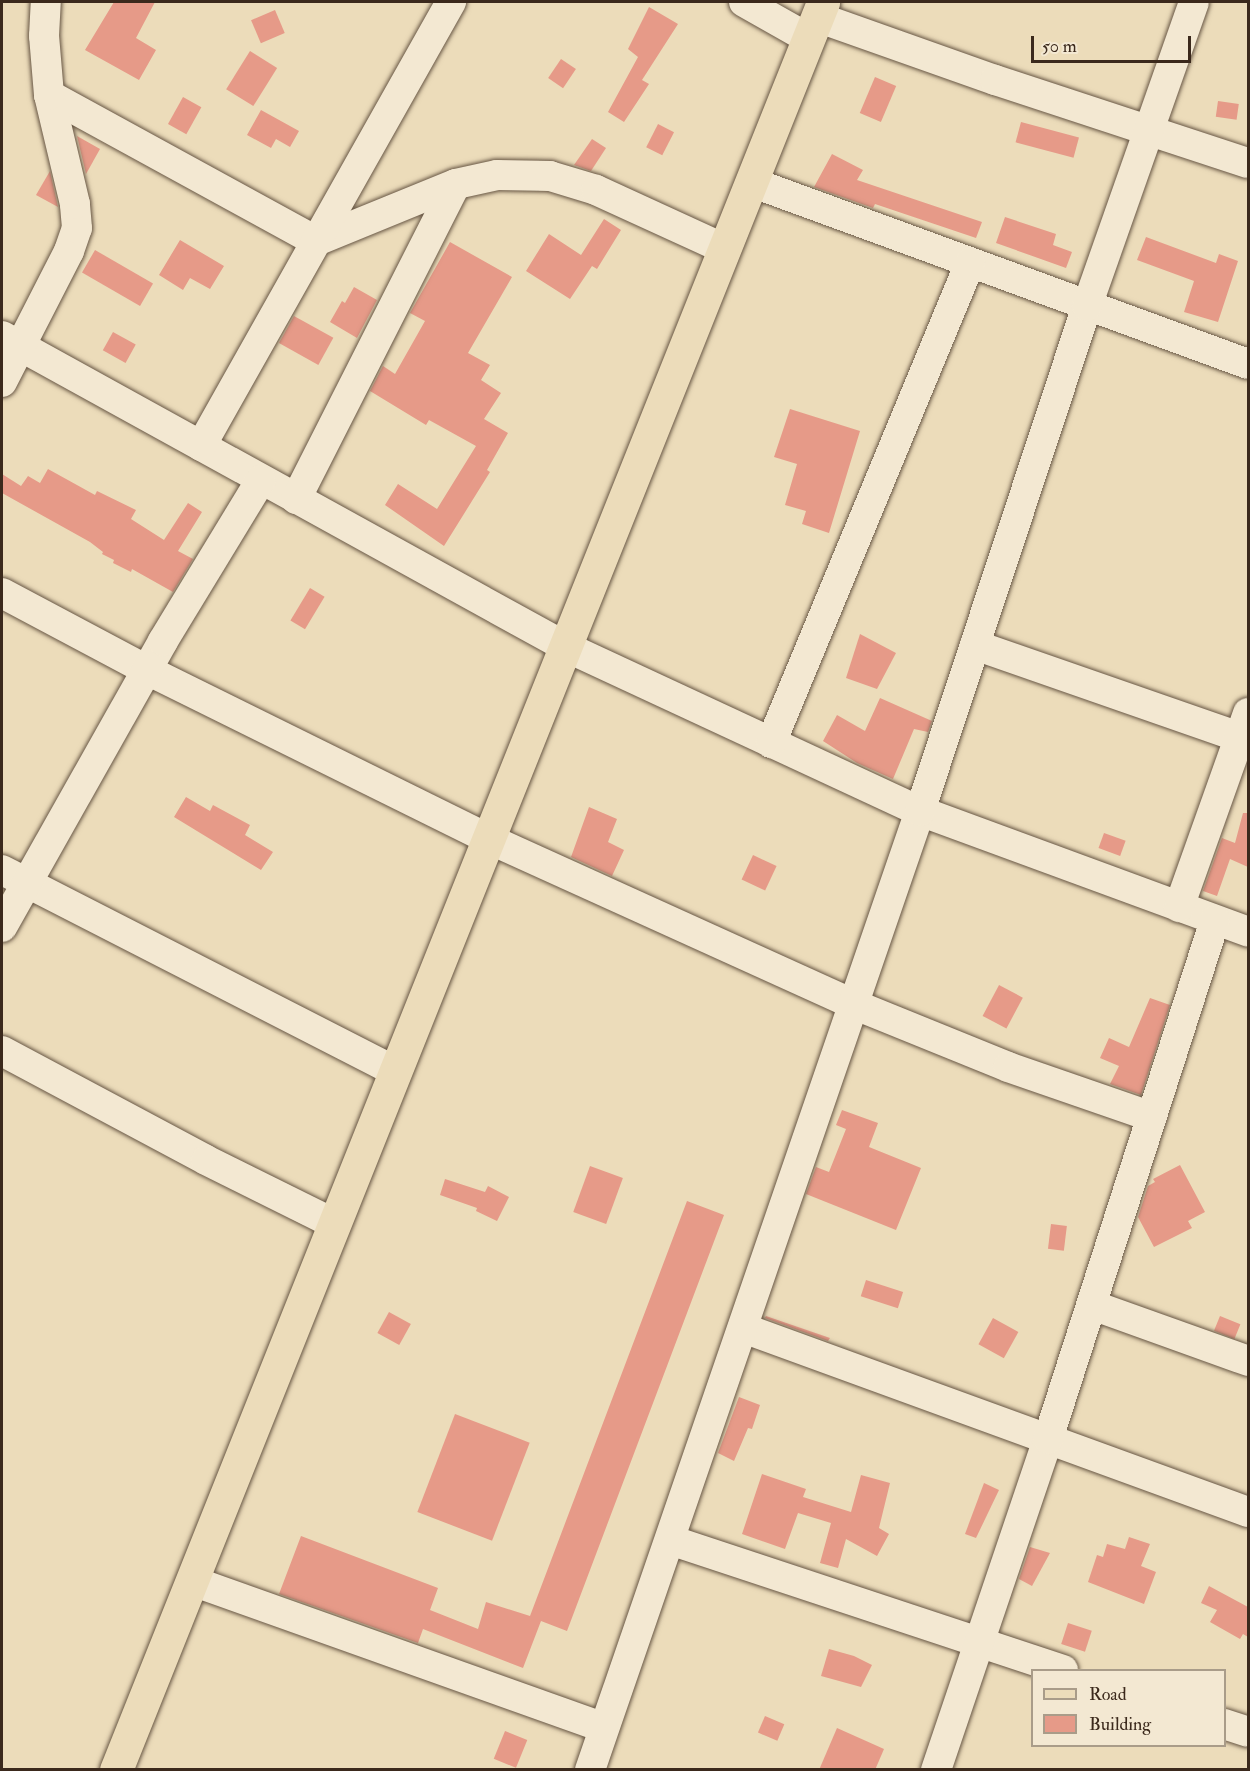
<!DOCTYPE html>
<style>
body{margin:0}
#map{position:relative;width:1250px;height:1771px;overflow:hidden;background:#ecdcba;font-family:"IM FELL Double Pica",serif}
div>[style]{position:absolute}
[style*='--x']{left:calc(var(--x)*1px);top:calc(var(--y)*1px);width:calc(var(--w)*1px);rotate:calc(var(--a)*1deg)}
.building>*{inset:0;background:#e69a88;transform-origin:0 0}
.roads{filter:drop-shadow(0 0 2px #675644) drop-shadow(0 0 2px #675644)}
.minor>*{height:30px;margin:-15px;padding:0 15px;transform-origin:15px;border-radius:15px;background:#f3e8d2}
.major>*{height:33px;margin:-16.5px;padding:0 16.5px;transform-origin:16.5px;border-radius:16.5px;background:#ecdcba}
span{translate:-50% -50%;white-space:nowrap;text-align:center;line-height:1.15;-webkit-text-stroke:5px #f3e8d2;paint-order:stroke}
.frame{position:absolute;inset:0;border:3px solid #3b291c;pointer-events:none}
.legend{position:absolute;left:1031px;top:1669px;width:195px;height:78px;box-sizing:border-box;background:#f3e8d2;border:2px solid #a99c89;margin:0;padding:8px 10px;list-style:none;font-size:18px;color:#3b291c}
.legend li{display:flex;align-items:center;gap:12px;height:30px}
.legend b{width:30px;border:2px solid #a99c89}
.scale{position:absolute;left:1031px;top:36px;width:160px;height:27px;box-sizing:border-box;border:3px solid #3b291c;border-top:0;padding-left:8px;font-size:18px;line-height:21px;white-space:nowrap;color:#3b291c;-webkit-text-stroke:4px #f3e8d2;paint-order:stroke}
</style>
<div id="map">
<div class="building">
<div style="clip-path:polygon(114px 2px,155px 2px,136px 38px,156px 50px,139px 80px,85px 50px)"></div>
<div style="clip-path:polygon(649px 7px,678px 24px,642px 80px,649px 84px,624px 122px,608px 112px,638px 57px,628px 49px)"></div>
<div style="left:275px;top:10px;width:25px;height:26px;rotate:67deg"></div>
<div style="left:250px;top:51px;width:32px;height:45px;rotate:32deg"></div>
<div style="left:561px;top:59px;width:18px;height:23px;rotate:34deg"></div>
<div style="left:875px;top:77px;width:23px;height:39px;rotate:23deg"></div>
<div style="left:183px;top:97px;width:21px;height:31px;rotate:29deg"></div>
<div style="left:1218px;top:101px;width:21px;height:16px;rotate:8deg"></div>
<div style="clip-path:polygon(261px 110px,299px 131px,290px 147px,276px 139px,271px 148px,247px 135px)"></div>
<div style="left:1021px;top:122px;width:60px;height:21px;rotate:15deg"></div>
<div style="left:658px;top:124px;width:18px;height:26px;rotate:27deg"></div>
<div style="clip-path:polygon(77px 136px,100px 149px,86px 174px)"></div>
<div style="clip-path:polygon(592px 139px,606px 148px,591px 171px,574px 165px)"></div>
<div style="clip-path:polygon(832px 154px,863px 170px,857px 180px,982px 222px,976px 238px,875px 204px,873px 208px,814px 187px)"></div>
<div style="clip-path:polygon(50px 171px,58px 207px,36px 195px)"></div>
<div style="clip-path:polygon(1005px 217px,1056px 234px,1053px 245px,1072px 252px,1066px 268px,996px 243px)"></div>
<div style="clip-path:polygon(604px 219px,621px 230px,597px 269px,592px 266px,570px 299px,526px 271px,549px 234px,581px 255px)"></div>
<div style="clip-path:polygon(1146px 237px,1216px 263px,1219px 254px,1238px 261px,1218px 322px,1184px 312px,1194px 281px,1137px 260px)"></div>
<div style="clip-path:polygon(180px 240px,224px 266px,210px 289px,190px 278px,183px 290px,159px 275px)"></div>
<div style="clip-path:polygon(450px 242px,512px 277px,468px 353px,490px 365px,481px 380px,501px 393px,484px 419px,508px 433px,487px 470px,490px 472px,444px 546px,385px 505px,398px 484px,437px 509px,476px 446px,429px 420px,426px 425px,370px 391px,383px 366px,395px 374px,425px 321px,410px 313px)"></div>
<div style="left:95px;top:250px;width:67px;height:26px;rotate:30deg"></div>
<div style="clip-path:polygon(354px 287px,377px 300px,357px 338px,330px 322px,342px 301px,345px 303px)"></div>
<div style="left:294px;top:316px;width:45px;height:31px;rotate:29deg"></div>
<div style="left:113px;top:332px;width:26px;height:21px;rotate:29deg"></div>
<div style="clip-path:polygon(790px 409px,860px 431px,829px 533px,802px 524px,806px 511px,785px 505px,797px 464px,774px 457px)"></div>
<div style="clip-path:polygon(48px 469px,95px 495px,97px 491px,136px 510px,131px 519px,164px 540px,188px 503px,202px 512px,178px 551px,193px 559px,173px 592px,132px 569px,131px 572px,113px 563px,114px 560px,102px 554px,103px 552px,90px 542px,2px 493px,2px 474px,21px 486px,28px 476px,40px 483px)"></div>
<div style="left:310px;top:588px;width:17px;height:38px;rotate:31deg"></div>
<div style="clip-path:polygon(860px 634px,896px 653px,877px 689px,846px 678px)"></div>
<div style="clip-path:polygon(880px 698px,932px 721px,928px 732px,914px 729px,893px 779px,857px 763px,823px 741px,837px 715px,865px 731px)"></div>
<div style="clip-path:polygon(186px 797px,210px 811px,213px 805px,250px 825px,245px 835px,273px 852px,261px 870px,174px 817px)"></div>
<div style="clip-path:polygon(589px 807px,617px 819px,608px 842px,624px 850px,612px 876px,571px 857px)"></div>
<div style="clip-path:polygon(1243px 813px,1248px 813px,1248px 867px,1230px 859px,1217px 896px,1203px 891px,1222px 838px,1235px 843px)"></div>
<div style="left:1104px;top:833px;width:23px;height:16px;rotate:20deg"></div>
<div style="left:753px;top:855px;width:26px;height:27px;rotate:25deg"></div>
<div style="left:999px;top:985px;width:27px;height:35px;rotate:28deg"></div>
<div style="clip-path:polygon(1150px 998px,1170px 1005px,1141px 1095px,1110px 1084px,1119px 1066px,1100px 1058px,1109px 1038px,1129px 1047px)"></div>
<div style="clip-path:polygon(842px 1110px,878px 1123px,869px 1147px,921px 1168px,896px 1230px,806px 1194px,816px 1167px,829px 1172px,846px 1129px,836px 1125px)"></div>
<div style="clip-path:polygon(1180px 1165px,1205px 1212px,1188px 1221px,1192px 1228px,1154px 1247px,1138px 1217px,1148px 1186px,1155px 1182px,1153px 1179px)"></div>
<div style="left:590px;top:1166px;width:35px;height:49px;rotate:20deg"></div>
<div style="clip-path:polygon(445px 1179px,485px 1192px,488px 1186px,509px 1197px,497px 1221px,476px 1211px,477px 1208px,440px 1195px)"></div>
<div style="clip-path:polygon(687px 1201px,724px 1215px,567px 1631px,541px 1621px,523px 1668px,423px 1629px,418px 1643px,279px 1594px,301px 1536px,438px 1588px,430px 1610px,478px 1629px,486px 1602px,530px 1616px)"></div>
<div style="left:1051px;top:1224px;width:16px;height:25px;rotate:7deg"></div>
<div style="left:866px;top:1280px;width:39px;height:17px;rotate:18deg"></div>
<div style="left:389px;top:1312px;width:25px;height:24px;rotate:29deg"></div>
<div style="clip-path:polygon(766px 1316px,830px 1338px,828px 1341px,765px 1318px)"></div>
<div style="left:1220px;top:1316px;width:22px;height:16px;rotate:22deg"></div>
<div style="left:993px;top:1318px;width:29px;height:30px;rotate:29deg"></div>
<div style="clip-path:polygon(739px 1397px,760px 1405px,752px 1429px,748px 1428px,734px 1461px,718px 1453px)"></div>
<div style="left:455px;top:1414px;width:80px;height:105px;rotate:21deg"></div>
<div style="clip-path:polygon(762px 1474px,806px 1489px,803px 1497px,851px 1512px,861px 1475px,890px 1483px,879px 1528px,889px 1534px,877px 1556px,846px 1539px,838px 1568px,820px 1563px,831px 1523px,798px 1513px,785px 1549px,742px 1534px)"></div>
<div style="clip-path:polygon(984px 1483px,999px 1490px,976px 1538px,965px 1534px)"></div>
<div style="clip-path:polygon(1129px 1537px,1150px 1544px,1141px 1566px,1156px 1572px,1144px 1604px,1088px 1582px,1097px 1555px,1103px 1557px,1107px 1544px,1125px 1549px)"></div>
<div style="clip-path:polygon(1030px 1547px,1050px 1553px,1032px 1586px,1019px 1579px)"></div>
<div style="clip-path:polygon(1209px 1586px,1248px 1607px,1248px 1637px,1243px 1634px,1240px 1639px,1210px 1622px,1217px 1610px,1201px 1603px)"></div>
<div style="left:1068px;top:1623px;width:25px;height:22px;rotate:18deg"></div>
<div style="clip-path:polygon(829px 1649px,854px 1656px,872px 1665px,861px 1687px,821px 1676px)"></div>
<div style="left:765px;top:1716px;width:21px;height:18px;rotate:23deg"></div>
<div style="clip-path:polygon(837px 1728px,884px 1749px,875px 1770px,819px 1770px)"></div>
<div style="left:505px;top:1731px;width:24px;height:30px;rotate:22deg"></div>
</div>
<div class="roads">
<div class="minor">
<div style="--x:744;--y:2;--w:73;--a:29.4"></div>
<div style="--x:817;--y:17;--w:189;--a:19.5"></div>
<div style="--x:995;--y:80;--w:266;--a:18.2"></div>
<div style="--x:49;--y:95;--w:304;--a:28.7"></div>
<div style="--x:316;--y:241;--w:151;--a:-22.2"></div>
<div style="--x:456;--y:184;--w:42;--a:-12.4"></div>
<div style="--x:497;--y:175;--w:53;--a:1.1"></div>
<div style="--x:550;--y:176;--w:48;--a:16.9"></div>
<div style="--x:596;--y:190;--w:142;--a:24.6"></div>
<div style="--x:751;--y:182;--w:529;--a:20.11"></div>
<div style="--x:2;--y:336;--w:644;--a:28.87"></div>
<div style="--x:566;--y:647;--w:390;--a:24.9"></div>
<div style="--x:920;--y:811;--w:350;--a:20.2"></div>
<div style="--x:2;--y:382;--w:147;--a:-62.9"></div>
<div style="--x:69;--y:251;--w:24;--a:-71"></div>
<div style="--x:77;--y:228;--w:24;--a:-95"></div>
<div style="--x:75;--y:204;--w:112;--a:-103.4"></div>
<div style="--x:49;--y:95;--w:59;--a:-94.8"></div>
<div style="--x:44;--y:36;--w:34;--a:-87"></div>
<div style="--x:201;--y:446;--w:510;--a:-60.62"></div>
<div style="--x:296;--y:499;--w:353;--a:-63.1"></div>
<div style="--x:2;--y:593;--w:164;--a:28"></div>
<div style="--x:147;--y:670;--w:381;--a:26.3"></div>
<div style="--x:489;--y:839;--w:400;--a:24.4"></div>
<div style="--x:853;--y:1004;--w:167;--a:22.1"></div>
<div style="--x:1008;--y:1067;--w:152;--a:19.1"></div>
<div style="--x:975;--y:645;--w:289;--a:19.2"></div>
<div style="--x:771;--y:743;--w:520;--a:-67.48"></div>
<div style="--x:2;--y:870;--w:443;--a:27.1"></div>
<div style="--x:1179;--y:907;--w:206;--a:-70.4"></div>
<div style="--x:2;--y:927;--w:328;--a:-60.6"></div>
<div style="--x:163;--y:641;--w:188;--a:-58.7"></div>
<div style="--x:2;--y:1051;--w:231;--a:28.1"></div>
<div style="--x:206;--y:1160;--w:144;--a:26.4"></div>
<div style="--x:1092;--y:1305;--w:166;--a:19.7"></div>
<div style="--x:743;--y:1328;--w:537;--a:20.02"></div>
<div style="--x:670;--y:1540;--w:414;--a:18.3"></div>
<div style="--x:192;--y:1581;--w:437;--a:19.6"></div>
<div style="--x:1224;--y:1724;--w:25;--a:18"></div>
<div style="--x:590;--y:1770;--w:1014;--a:-71.01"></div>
<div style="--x:920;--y:811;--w:532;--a:-71.7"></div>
<div style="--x:1087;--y:306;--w:322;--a:-70.6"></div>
<div style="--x:936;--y:1770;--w:349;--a:-71.3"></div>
<div style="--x:1048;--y:1439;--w:545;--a:-72.16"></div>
</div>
<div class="major">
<div style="--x:116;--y:1770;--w:1904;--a:-68.2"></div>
</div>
</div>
<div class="frame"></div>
<ul class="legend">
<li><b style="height:8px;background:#ecdcba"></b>Road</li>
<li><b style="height:16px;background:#e69a88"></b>Building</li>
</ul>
<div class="scale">50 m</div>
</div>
